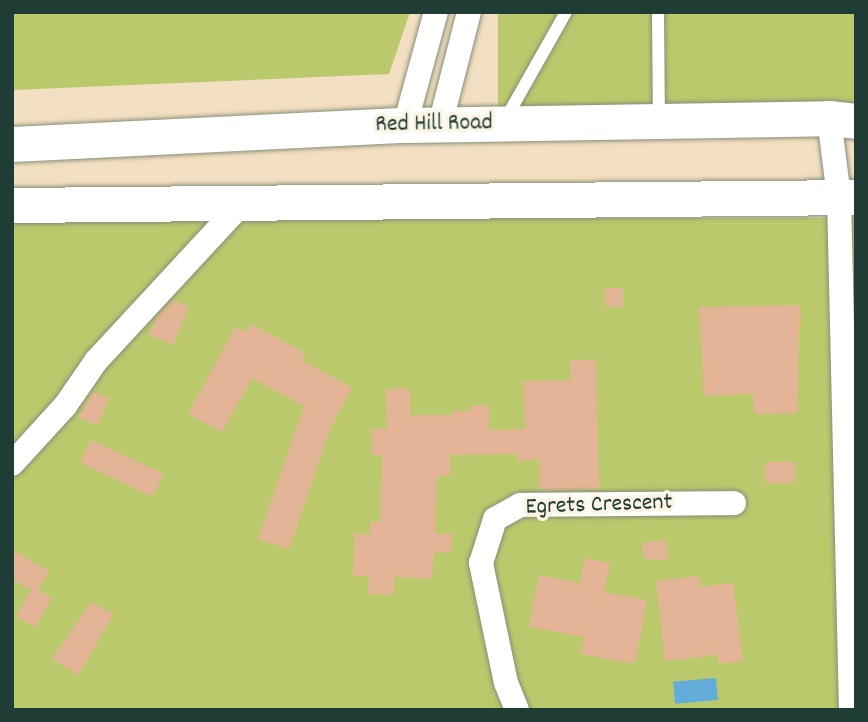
<!DOCTYPE html>
<style>
body{margin:0}
#map{position:relative;width:868px;height:722px;overflow:hidden;background:#f3dfc1;font-family:Dekko,sans-serif}
div>[style]{position:absolute}
[style*='--x']{left:calc(var(--x)*1px);top:calc(var(--y)*1px);width:calc(var(--w)*1px);rotate:calc(var(--a)*1deg)}
.green>*{inset:0;background:#bac96c;transform-origin:0 0}
.water>*{inset:0;background:#61acd9;transform-origin:0 0}
.building>*{inset:0;background:#e3b596;transform-origin:0 0}
.roads{filter:drop-shadow(0 0 2px #898e7a) drop-shadow(0 0 2px #898e7a)}
.lane>*{height:12px;margin:-6px;padding:0 6px;transform-origin:6px;border-radius:6px;background:#fff}
.street>*{height:24px;margin:-12px;padding:0 12px;transform-origin:12px;border-radius:12px;background:#fff}
.secondary>*{height:35px;margin:-17.5px;padding:0 17.5px;transform-origin:17.5px;border-radius:17.5px;background:#fff}
span{translate:-50% -50%;white-space:nowrap;text-align:center;line-height:1.15;-webkit-text-stroke:7px #fcf5e5;paint-order:stroke}
.street-label{font-size:24px;color:#1f3d34}
.frame{position:absolute;inset:0;border:14px solid #1f3d34;pointer-events:none}
</style>
<div id="map">
<div class="green">
<div style="clip-path:polygon(12px 12px,410px 12px,389px 74px,12px 90px)"></div>
<div style="left:498px;top:12px;width:358px;height:124px"></div>
<div style="left:856px;top:218px;width:492px;height:844px;rotate:90deg"></div>
</div>
<div class="water">
<div style="left:716px;top:678px;width:22px;height:43px;rotate:85deg"></div>
</div>
<div class="building">
<div style="left:605px;top:288px;width:18px;height:19px"></div>
<div style="clip-path:polygon(173px 300px,189px 307px,173px 345px,149px 335px,157px 317px)"></div>
<div style="clip-path:polygon(800px 305px,797px 413px,754px 414px,753px 394px,704px 396px,699px 307px)"></div>
<div style="clip-path:polygon(251px 324px,305px 353px,301px 360px,352px 388px,330px 429px,289px 549px,258px 539px,304px 406px,252px 378px,222px 432px,188px 414px,236px 326px,247px 332px)"></div>
<div style="clip-path:polygon(570px 360px,596px 360px,599px 489px,540px 490px,539px 460px,517px 461px,517px 454px,450px 455px,450px 476px,437px 476px,435px 533px,452px 534px,451px 553px,434px 552px,432px 579px,394px 577px,394px 595px,368px 594px,369px 576px,353px 576px,355px 533px,370px 534px,370px 521px,380px 522px,382px 455px,372px 455px,371px 429px,387px 429px,386px 389px,410px 389px,410px 415px,452px 415px,452px 411px,470px 411px,470px 406px,489px 406px,489px 430px,525px 429px,523px 381px,571px 380px)"></div>
<div style="clip-path:polygon(93px 392px,109px 398px,98px 425px,78px 418px)"></div>
<div style="left:91px;top:440px;width:80px;height:25px;rotate:25deg"></div>
<div style="left:795px;top:462px;width:21px;height:30px;rotate:90deg"></div>
<div style="clip-path:polygon(666px 540px,669px 560px,644px 559px,642px 543px)"></div>
<div style="clip-path:polygon(12px 550px,49px 571px,38px 590px,52px 598px,35px 627px,16px 616px,31px 590px,12px 579px)"></div>
<div style="clip-path:polygon(585px 558px,610px 563px,604px 592px,647px 600px,635px 664px,581px 654px,584px 637px,529px 627px,539px 575px,580px 583px)"></div>
<div style="clip-path:polygon(699px 576px,700px 587px,733px 583px,743px 661px,719px 664px,718px 655px,665px 661px,656px 581px)"></div>
<div style="clip-path:polygon(91px 602px,114px 614px,78px 675px,52px 659px)"></div>
</div>
<div class="roads">
<div class="lane">
<div style="--x:658;--y:12;--w:108;--a:89.5"></div>
<div style="--x:505;--y:120;--w:124;--a:-60.5"></div>
</div>
<div class="street">
<div style="--x:829;--y:118;--w:80;--a:82.8"></div>
<div style="--x:839;--y:197;--w:513;--a:88.66"></div>
<div style="--x:405;--y:125;--w:117;--a:-74.7"></div>
<div style="--x:440;--y:125;--w:117;--a:-75.6"></div>
<div style="--x:12;--y:464;--w:79;--a:-47.6"></div>
<div style="--x:65;--y:406;--w:55;--a:-55.4"></div>
<div style="--x:96;--y:361;--w:219;--a:-47.2"></div>
<div style="--x:517;--y:710;--w:29;--a:-112"></div>
<div style="--x:506;--y:683;--w:123;--a:-101.8"></div>
<div style="--x:481;--y:563;--w:46;--a:-72.3"></div>
<div style="--x:495;--y:519;--w:29;--a:-29"></div>
<div style="--x:520;--y:505;--w:214;--a:-0.5"></div>
</div>
<div class="secondary">
<div style="--x:12;--y:144;--w:393;--a:-2.8"></div>
<div style="--x:405;--y:125;--w:424;--a:-0.9"></div>
<div style="--x:829;--y:118;--w:27;--a:6"></div>
<div style="--x:12;--y:205;--w:844;--a:-0.54"></div>
</div>
</div>
<div class="street-label">
<span style="left:434px;top:125px;rotate:-1deg">Red Hill Road</span>
<span style="left:599px;top:506px;rotate:-2deg">Egrets Crescent</span>
</div>
<div class="frame"></div>
</div>
